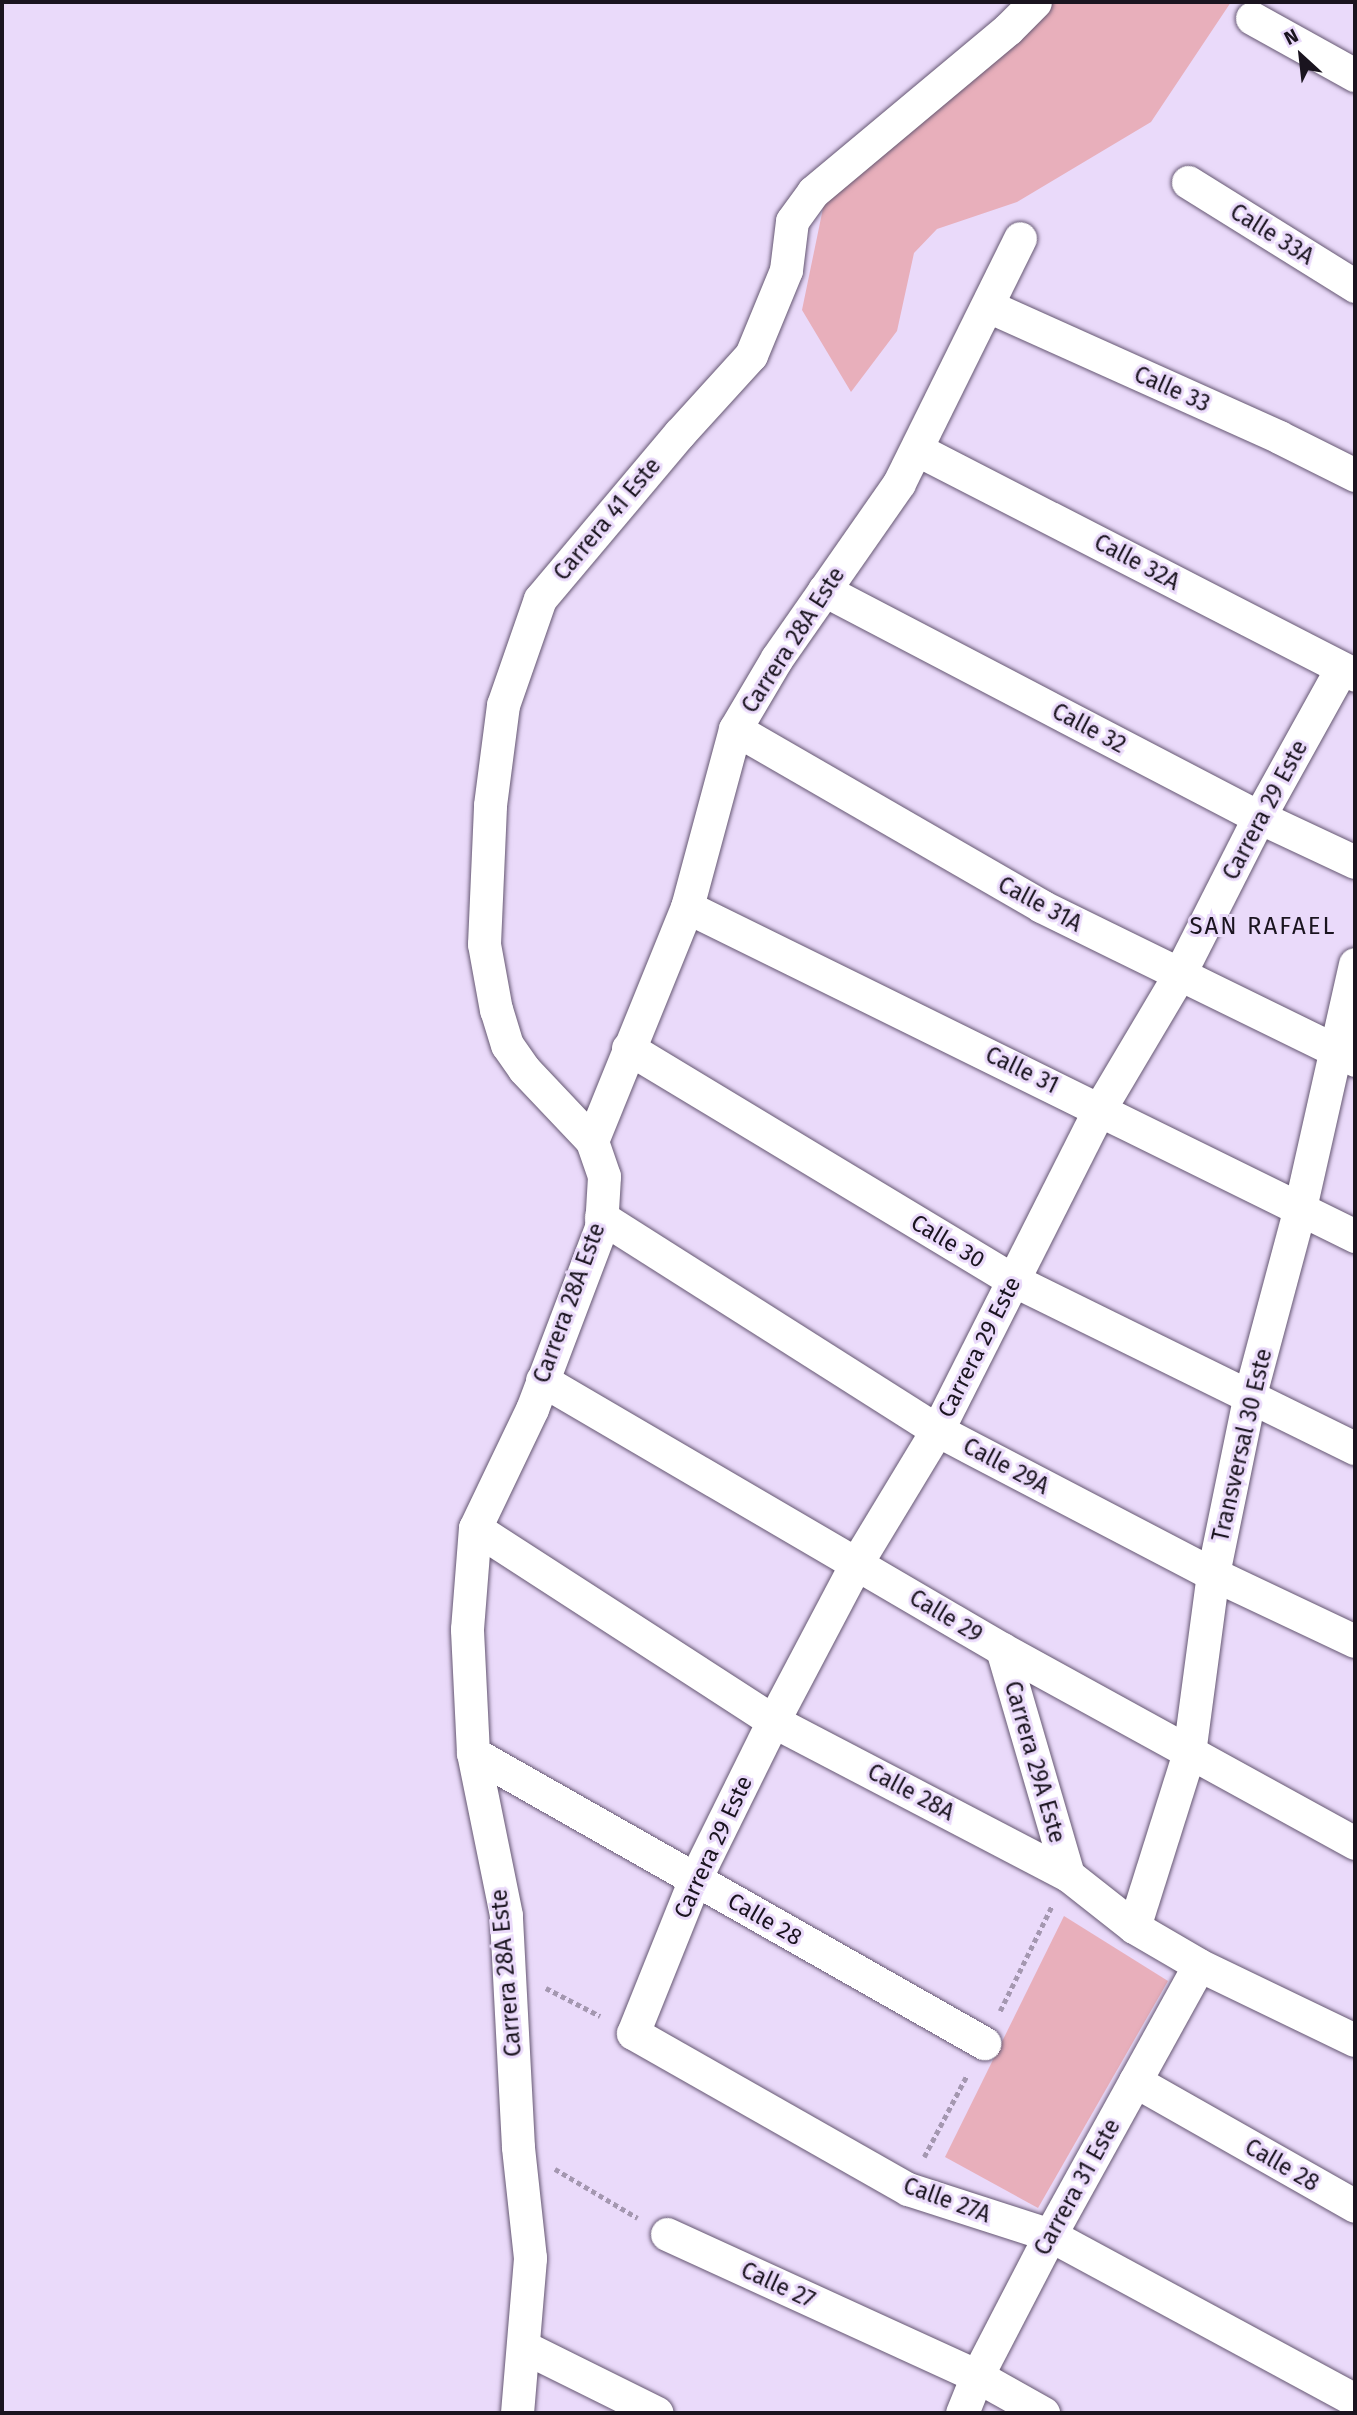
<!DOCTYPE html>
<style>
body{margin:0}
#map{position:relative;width:1357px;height:2415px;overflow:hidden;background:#eadafa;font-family:"Fira Sans",sans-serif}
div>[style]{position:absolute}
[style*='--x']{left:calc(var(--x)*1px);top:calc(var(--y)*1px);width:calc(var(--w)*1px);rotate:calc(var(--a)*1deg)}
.green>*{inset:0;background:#e8afbb}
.path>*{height:4.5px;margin-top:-2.25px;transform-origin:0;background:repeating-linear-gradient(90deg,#a497b0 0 5px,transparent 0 8.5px)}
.roads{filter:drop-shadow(0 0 2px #655772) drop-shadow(0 0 2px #655772)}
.street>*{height:33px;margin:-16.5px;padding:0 16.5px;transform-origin:16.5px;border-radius:16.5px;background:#fff}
span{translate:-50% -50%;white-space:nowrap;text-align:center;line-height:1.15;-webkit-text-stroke:6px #eadafa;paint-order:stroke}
.street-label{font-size:23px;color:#1a141f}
.neighbourhood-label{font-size:24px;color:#1a141f;letter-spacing:2px}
.frame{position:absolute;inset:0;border:4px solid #1a141f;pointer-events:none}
.north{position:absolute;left:1266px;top:21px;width:70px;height:70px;-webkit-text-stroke:5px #eadafa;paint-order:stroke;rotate:333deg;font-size:19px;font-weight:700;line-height:28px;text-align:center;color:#1a141f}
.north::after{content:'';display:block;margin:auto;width:24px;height:32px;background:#1a141f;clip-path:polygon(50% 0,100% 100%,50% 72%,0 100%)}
</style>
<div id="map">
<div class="green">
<div style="clip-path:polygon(1045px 2px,1231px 2px,1151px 122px,1017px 202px,937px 229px,914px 253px,897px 331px,851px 392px,802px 310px,828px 184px)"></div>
<div style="clip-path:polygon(1064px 1916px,1168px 1981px,1038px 2208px,945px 2157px)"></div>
</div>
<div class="path">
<div style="--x:546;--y:1988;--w:61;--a:27.4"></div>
<div style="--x:1000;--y:2011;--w:117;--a:-63.7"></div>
<div style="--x:924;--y:2157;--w:93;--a:-62.3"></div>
<div style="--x:555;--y:2169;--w:96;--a:30.6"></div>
</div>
<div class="roads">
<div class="street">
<div style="--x:1252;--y:18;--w:118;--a:29"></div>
<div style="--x:1188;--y:182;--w:197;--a:31.9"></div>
<div style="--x:988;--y:306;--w:319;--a:24.2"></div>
<div style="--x:1279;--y:437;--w:85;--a:26.6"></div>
<div style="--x:918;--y:450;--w:492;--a:27.2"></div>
<div style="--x:824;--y:590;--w:491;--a:27.6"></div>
<div style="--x:1259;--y:817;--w:106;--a:25.1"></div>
<div style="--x:1341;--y:669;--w:169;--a:119"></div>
<div style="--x:1259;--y:817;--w:177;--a:116.9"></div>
<div style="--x:1179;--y:975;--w:155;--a:120.7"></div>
<div style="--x:1100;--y:1108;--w:361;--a:116.8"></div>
<div style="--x:937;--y:1430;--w:154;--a:121.2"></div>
<div style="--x:857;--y:1562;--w:180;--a:117.8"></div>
<div style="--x:773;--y:1721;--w:176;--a:116.3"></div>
<div style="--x:695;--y:1879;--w:166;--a:111.9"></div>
<div style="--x:633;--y:2033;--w:316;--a:29.6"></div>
<div style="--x:908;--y:2189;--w:149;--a:17.9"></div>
<div style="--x:1050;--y:2235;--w:347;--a:28.4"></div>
<div style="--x:735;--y:729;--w:354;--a:30"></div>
<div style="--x:1041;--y:906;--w:350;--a:26.1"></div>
<div style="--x:687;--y:907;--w:745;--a:26.22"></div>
<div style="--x:628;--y:1048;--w:449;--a:31.1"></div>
<div style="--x:1013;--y:1280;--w:381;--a:26.2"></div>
<div style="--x:592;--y:1141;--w:99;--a:-133.4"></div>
<div style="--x:524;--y:1069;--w:29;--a:-125"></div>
<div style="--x:507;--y:1045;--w:37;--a:-107"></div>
<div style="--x:496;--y:1010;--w:67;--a:-100.3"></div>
<div style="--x:484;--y:944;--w:139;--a:-87.5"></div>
<div style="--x:490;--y:805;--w:101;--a:-82.6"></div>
<div style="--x:503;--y:705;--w:112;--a:-70.8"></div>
<div style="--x:540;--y:599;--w:216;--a:-49.9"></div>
<div style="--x:679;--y:434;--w:107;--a:-47.7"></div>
<div style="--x:751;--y:355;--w:92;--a:-67.6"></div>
<div style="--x:786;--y:270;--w:49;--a:-83"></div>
<div style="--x:792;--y:221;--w:36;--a:-54"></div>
<div style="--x:813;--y:192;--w:254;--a:-39.9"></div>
<div style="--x:1008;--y:29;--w:38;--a:-45"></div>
<div style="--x:601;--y:1217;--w:398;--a:32.4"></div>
<div style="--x:937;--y:1430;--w:311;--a:27.6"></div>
<div style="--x:1213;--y:1574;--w:157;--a:25.3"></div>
<div style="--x:542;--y:1380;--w:533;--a:30.32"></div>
<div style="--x:1002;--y:1649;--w:403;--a:28.8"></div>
<div style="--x:475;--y:1528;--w:355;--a:32.9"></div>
<div style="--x:773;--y:1721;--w:333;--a:27.6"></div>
<div style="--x:1068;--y:1875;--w:84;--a:38.2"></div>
<div style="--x:1134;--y:1927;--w:75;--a:30.3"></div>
<div style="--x:1199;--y:1965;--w:173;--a:25.7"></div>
<div style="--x:1002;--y:1649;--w:235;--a:73.7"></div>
<div style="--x:473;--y:1753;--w:588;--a:29.58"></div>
<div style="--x:1134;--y:1927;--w:182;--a:-72.5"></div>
<div style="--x:1189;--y:1753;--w:181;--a:-82.4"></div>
<div style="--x:1213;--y:1574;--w:180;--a:-78.4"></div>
<div style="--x:1249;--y:1398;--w:197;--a:-75"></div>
<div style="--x:1300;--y:1208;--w:250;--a:-77.3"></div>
<div style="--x:1135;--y:2081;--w:253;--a:29.6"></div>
<div style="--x:667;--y:2234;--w:341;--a:24.6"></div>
<div style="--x:977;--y:2376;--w:76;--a:29.3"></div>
<div style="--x:524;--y:2347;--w:148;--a:26.4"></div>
<div style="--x:517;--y:2413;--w:156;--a:-85.2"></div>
<div style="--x:530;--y:2258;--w:112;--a:-96.2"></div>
<div style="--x:518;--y:2147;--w:232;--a:-93"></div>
<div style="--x:506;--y:1915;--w:165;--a:-101.5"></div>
<div style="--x:473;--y:1753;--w:124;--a:-92.8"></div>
<div style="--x:467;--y:1629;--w:101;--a:-85.5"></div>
<div style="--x:475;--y:1528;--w:132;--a:-64.4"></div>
<div style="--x:532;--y:1409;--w:195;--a:-69.2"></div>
<div style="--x:601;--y:1227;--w:51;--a:-86.6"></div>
<div style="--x:604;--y:1176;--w:37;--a:-109"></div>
<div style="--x:592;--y:1141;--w:253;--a:-67.9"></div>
<div style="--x:687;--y:907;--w:184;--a:-74.9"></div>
<div style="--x:735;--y:729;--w:82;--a:-59.4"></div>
<div style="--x:777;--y:658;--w:213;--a:-55.1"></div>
<div style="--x:899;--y:483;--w:273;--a:-63.7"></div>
<div style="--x:962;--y:2413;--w:40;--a:-68"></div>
<div style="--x:977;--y:2376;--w:159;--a:-62.6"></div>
<div style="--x:1050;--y:2235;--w:308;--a:-61.1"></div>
</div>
</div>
<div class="street-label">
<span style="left:1272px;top:234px;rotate:32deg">Calle 33A</span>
<span style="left:1172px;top:389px;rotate:24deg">Calle 33</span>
<span style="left:607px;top:519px;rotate:-50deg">Carrera 41 Este</span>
<span style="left:1137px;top:562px;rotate:28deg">Calle 32A</span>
<span style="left:793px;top:640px;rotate:-57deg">Carrera 28A Este</span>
<span style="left:1089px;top:728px;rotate:28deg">Calle 32</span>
<span style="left:1265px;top:810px;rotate:-62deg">Carrera 29 Este</span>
<span style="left:1040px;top:904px;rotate:28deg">Calle 31A</span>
<span style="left:1022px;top:1070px;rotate:26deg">Calle 31</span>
<span style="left:948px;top:1241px;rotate:31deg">Calle 30</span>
<span style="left:569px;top:1303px;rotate:-70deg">Carrera 28A Este</span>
<span style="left:979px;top:1347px;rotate:-63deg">Carrera 29 Este</span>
<span style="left:1242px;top:1445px;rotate:-77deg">Transversal 30 Este</span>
<span style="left:1006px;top:1466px;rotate:28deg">Calle 29A</span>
<span style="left:946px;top:1616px;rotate:31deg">Calle 29</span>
<span style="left:1035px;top:1762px;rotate:74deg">Carrera 29A Este</span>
<span style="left:911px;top:1792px;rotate:28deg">Calle 28A</span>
<span style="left:713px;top:1847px;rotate:-65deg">Carrera 29 Este</span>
<span style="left:765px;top:1919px;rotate:30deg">Calle 28</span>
<span style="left:506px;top:1973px;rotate:-95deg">Carrera 28A Este</span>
<span style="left:1282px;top:2165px;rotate:30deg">Calle 28</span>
<span style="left:1077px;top:2187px;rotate:-61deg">Carrera 31 Este</span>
<span style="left:947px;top:2200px;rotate:20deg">Calle 27A</span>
<span style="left:778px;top:2285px;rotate:25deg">Calle 27</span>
</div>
<div class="neighbourhood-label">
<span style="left:1263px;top:927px">SAN RAFAEL</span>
</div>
<div class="frame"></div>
<div class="north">N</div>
</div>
